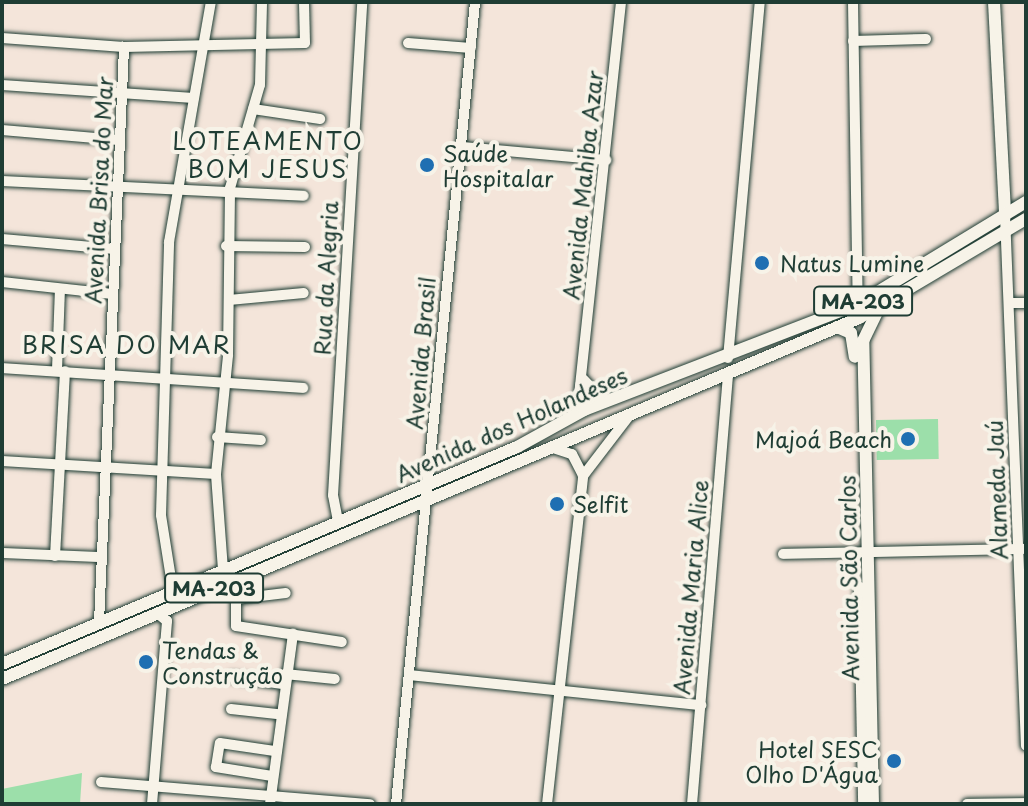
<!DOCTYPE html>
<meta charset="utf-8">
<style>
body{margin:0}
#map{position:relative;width:1028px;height:806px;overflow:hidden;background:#f4e5da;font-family:"Playpen Sans",sans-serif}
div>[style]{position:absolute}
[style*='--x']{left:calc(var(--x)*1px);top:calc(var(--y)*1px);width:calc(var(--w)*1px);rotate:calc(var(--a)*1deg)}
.green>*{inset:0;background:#9cdfaa;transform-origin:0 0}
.roads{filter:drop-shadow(0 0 2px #1f3d34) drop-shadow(0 0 2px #1f3d34)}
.minor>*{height:10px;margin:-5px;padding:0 5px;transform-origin:5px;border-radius:5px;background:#f7f3e8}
.major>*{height:12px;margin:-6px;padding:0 6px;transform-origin:6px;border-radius:6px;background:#f7f3e8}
.dots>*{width:22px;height:22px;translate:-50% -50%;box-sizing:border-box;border:4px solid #f7f3e8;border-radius:50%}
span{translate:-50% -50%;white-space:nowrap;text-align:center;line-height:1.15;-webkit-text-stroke:8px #f7f3e8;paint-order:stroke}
.shield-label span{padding:2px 6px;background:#f7f3e8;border:2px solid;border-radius:6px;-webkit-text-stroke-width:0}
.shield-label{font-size:20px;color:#1f3d34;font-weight:700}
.poi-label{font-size:22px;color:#1f3d34}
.left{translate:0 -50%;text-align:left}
.right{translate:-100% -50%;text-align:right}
.street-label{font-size:22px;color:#1f3d34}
.neighbourhood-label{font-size:24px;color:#1f3d34;letter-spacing:2px}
.frame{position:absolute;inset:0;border:4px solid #1f3d34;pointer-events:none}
</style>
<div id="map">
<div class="green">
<div style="left:938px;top:419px;width:40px;height:62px;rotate:89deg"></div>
<div style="clip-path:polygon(82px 773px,80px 804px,2px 804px,2px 789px)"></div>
</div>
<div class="roads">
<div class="minor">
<div style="--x:853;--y:2;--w:302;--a:89.1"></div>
<div style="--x:2;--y:38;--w:122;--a:4.2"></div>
<div style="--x:124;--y:47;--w:181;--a:-1.3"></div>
<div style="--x:305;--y:43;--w:41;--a:-91.4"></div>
<div style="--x:853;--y:41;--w:73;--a:-1.6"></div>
<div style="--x:408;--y:43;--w:63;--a:4.5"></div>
<div style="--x:2;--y:85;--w:192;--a:3.9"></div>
<div style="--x:253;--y:109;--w:68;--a:8.5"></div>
<div style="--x:2;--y:130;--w:117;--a:4.9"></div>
<div style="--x:462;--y:147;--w:145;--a:5.2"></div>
<div style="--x:2;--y:181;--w:302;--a:2.8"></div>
<div style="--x:1005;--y:215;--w:531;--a:87.74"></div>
<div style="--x:2;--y:239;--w:113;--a:5.1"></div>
<div style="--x:226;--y:246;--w:79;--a:0.7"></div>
<div style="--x:2;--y:282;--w:111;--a:6.2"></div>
<div style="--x:229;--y:300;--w:75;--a:-5.3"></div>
<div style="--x:1009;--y:303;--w:17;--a:0"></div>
<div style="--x:728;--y:358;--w:357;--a:-84.9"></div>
<div style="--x:2;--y:368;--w:302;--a:3.8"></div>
<div style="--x:57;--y:370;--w:80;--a:-87.9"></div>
<div style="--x:583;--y:379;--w:32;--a:46"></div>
<div style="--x:577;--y:414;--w:414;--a:-83.9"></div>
<div style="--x:217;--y:437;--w:44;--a:3.9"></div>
<div style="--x:553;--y:448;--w:20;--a:18"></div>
<div style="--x:572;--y:454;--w:22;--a:63"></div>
<div style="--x:2;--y:461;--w:214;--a:3.5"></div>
<div style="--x:338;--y:521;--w:26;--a:-101"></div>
<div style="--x:333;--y:495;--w:494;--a:-86.6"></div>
<div style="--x:2;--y:553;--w:97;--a:2.4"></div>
<div style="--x:783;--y:554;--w:243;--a:-1.2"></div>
<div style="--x:55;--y:556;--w:185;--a:-86.9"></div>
<div style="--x:223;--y:570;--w:96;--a:-94.2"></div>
<div style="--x:216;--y:474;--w:120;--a:-84.2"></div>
<div style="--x:228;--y:355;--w:167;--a:-89.3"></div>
<div style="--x:230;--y:188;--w:107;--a:-73.8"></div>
<div style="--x:260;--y:85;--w:82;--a:-88.6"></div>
<div style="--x:231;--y:581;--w:19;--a:74"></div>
<div style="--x:236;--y:599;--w:50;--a:-6.8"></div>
<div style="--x:173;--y:591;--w:77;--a:-99"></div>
<div style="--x:161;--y:515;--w:273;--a:-88.3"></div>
<div style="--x:169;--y:242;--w:244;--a:-80.1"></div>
<div style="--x:236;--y:599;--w:27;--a:90"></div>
<div style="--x:236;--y:626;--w:107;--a:8.6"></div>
<div style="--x:99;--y:623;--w:577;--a:-87.51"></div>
<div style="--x:285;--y:674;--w:50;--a:5.7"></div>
<div style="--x:409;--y:675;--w:294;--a:5.9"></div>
<div style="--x:232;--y:677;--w:51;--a:7.8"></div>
<div style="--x:231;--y:709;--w:46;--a:6.2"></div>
<div style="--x:272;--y:776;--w:57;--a:-170.9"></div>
<div style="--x:216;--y:767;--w:24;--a:-81"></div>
<div style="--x:220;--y:743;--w:55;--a:8.4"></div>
<div style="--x:101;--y:782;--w:270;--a:4.7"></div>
<div style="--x:152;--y:804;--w:184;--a:-85.3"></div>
<div style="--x:167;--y:621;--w:13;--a:-141"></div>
<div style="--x:270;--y:804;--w:172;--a:-82.3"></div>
<div style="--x:396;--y:804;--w:806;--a:-84.37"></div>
<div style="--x:547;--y:804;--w:330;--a:-83.7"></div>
<div style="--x:583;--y:476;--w:76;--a:-52.5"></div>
<div style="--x:692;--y:804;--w:432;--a:-85.2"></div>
<div style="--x:967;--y:804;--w:59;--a:-1"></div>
</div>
<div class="major">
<div style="--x:994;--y:2;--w:213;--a:87"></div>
<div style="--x:837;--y:327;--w:15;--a:23"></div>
<div style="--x:851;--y:333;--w:24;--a:81"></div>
<div style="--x:860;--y:588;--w:216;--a:88.9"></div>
<div style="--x:2;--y:664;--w:559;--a:-22.85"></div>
<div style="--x:517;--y:447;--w:77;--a:-28.9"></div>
<div style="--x:584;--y:410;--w:294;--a:-21.1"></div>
<div style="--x:858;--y:304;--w:197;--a:-31.3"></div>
<div style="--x:2;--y:679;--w:930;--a:-22.84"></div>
<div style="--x:859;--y:318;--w:194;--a:-30.7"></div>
<div style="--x:873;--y:804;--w:463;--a:-91.2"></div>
<div style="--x:863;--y:341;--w:34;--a:-64"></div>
</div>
</div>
<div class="dots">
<div style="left:427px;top:165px;background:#1f6fb2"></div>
<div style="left:762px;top:263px;background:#1f6fb2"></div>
<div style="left:908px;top:439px;background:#1f6fb2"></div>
<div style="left:557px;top:504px;background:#1f6fb2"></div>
<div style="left:146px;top:662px;background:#1f6fb2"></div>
<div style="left:894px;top:761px;background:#1f6fb2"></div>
</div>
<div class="shield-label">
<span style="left:863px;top:301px">MA-203</span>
<span style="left:214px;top:588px">MA-203</span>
</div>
<div class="poi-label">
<span class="left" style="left:443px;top:165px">Saúde<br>Hospitalar</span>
<span class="left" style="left:780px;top:263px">Natus Lumine</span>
<span class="right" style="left:892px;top:439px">Majoá Beach</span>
<span class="left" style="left:573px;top:504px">Selfit</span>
<span class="left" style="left:162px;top:662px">Tendas &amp;<br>Construção</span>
<span class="right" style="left:878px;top:761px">Hotel SESC<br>Olho D'Água</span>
</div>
<div class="street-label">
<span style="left:582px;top:185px;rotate:-84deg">Avenida Mahiba Azar</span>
<span style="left:98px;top:190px;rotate:-87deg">Avenida Brisa do Mar</span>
<span style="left:325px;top:278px;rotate:-87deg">Rua da Alegria</span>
<span style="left:420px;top:353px;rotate:-85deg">Avenida Brasil</span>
<span style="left:511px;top:424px;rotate:-24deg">Avenida dos Holandeses</span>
<span style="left:996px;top:490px;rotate:-92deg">Alameda Jaú</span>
<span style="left:848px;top:578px;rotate:-91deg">Avenida São Carlos</span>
<span style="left:690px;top:587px;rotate:-85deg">Avenida Maria Alice</span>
</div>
<div class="neighbourhood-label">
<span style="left:268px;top:155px">LOTEAMENTO<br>BOM JESUS</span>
<span style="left:127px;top:345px">BRISA DO MAR</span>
</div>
<div class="frame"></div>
</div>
